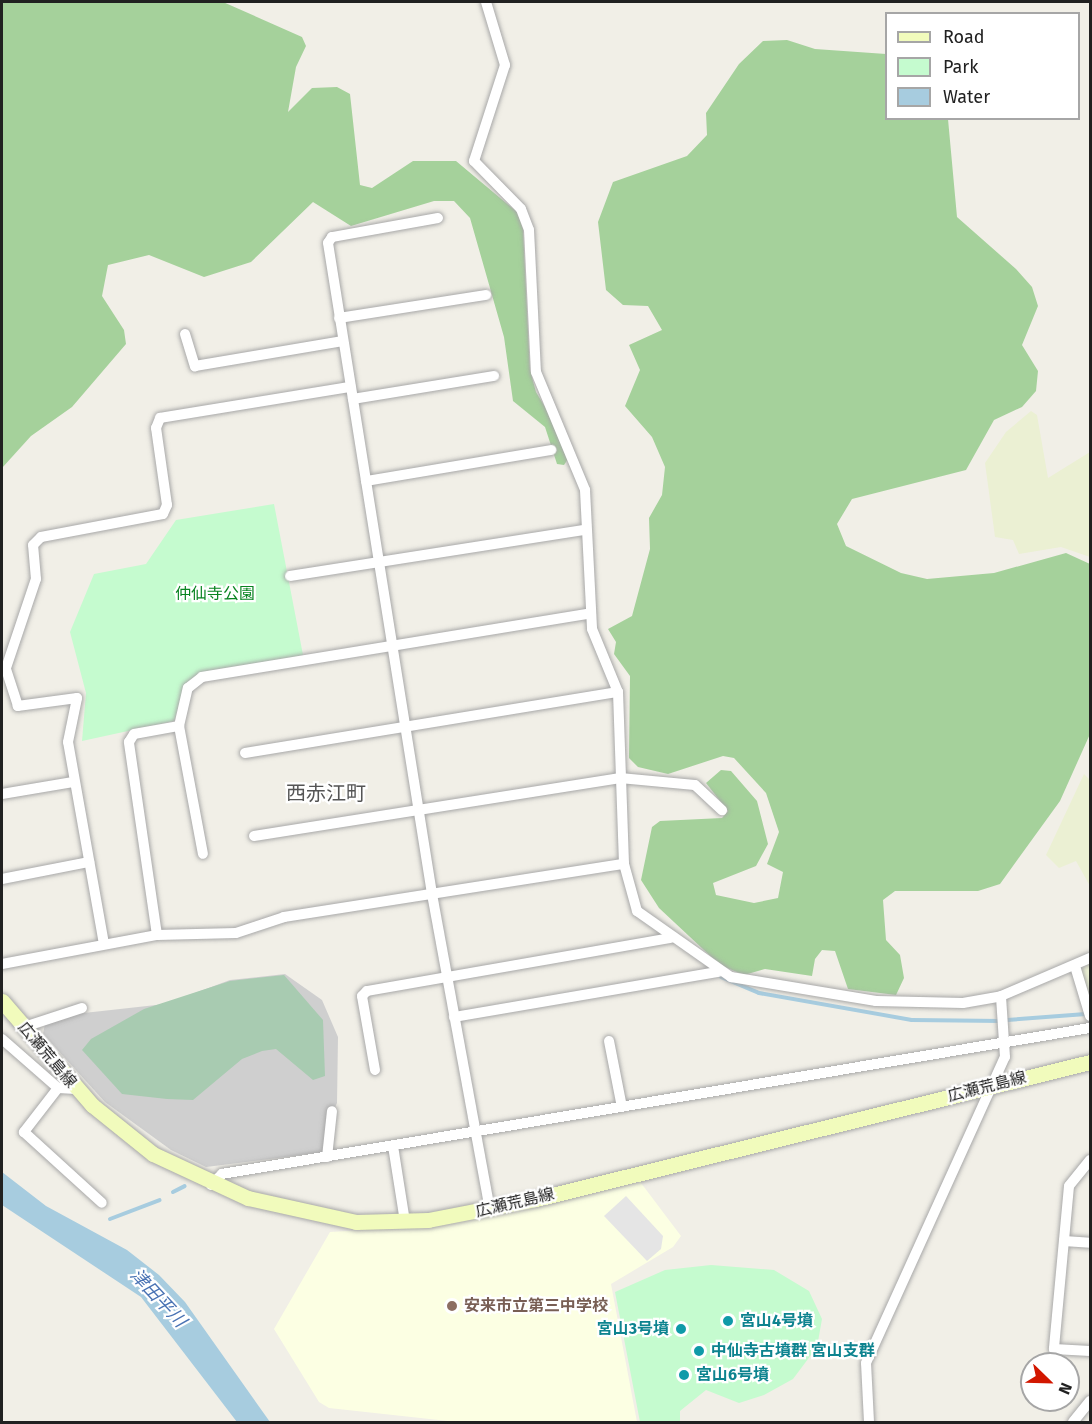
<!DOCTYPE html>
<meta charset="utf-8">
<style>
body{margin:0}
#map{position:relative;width:1092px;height:1424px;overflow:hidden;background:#f1efe7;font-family:"Fira Sans","Noto Sans JP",sans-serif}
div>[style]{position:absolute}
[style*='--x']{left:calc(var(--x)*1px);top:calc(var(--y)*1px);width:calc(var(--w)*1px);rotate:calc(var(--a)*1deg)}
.education>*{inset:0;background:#fcffe3}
.religious>*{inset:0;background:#cfcfcf}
.farmland>*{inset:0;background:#ebf0d3}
.forest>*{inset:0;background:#a5d19b}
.cemetery>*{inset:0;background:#a8cbb1}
.park>*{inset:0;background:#c5fbcf}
.parking>*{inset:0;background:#e5e5e5}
.water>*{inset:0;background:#a7ccdf}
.stream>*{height:4px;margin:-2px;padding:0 2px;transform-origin:2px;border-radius:2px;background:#a7ccdf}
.roads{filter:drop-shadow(0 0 2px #a8a8a8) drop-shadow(0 0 2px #a8a8a8)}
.minor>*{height:10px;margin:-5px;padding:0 5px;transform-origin:5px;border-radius:5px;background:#fff}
.secondary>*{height:15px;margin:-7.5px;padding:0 7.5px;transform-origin:7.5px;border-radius:7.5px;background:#f1fbbc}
.dots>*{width:16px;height:16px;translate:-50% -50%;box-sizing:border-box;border:3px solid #fff;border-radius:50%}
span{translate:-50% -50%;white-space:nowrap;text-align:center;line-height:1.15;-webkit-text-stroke:4.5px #fff;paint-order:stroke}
.park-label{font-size:16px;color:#098421}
.street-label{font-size:16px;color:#212121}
.education-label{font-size:16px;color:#785e54;font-weight:700}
.left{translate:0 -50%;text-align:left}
.culture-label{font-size:16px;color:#0d838f;font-weight:700}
.right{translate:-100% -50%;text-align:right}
.water-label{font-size:18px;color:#4a73b4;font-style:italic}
.quarter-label{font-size:20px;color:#545454}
.frame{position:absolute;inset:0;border:3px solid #212121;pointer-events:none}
.legend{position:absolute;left:885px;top:12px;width:195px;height:108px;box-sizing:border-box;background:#fff;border:2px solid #a6a6a6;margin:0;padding:8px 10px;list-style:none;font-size:18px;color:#212121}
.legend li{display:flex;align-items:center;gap:12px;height:30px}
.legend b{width:30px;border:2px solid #a6a6a6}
.north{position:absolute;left:1020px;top:1352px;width:60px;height:60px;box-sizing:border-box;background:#fff;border:2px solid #a6a6a6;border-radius:50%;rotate:113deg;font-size:16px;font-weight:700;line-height:24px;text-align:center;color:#212121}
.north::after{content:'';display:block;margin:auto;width:21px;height:27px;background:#d21700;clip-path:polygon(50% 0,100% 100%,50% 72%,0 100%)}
</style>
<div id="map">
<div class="education">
<div style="clip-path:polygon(638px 1179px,681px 1236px,673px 1247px,611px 1284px,637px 1422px,457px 1422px,329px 1408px,319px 1402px,274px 1329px,330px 1232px,447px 1225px)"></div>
</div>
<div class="religious">
<div style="clip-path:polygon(285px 974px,322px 1000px,338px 1037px,337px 1103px,327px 1124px,324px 1152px,206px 1167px,171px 1150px,105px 1102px,43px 1034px,45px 1024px,75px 1014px,165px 1004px,230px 980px)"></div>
</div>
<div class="farmland">
<div style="clip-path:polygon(1031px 411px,1037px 415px,1048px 478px,1090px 452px,1090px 557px,1061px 547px,1019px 554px,1013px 540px,995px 537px,985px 463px,1006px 432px)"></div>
<div style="clip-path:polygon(1084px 774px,1090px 780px,1090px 886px,1076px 861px,1059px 868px,1046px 855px)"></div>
<div style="clip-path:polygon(1090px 963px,1090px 1003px,1081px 969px)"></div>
</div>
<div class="forest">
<div style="clip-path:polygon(2px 2px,223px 2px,302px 37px,306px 46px,296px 67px,288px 112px,312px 88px,337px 87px,350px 94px,360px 185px,372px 188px,413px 161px,456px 161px,517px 212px,523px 229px,530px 370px,536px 392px,554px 422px,568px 459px,564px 465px,557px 464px,545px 427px,513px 401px,504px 337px,470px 218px,454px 201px,434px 201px,351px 226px,313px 202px,251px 262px,204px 277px,149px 255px,108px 265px,102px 296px,124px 330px,126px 344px,72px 407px,31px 436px,2px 468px)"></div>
<div style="clip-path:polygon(787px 40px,815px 49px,886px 54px,886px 118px,948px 119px,957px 217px,1016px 269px,1032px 287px,1038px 306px,1022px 345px,1038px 371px,1036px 391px,1022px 407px,994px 420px,966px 470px,852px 499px,837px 524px,846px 546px,901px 573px,927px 579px,994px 573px,1066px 553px,1090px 564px,1090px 734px,1060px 801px,1000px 884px,978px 891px,895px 891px,883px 900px,886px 940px,900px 955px,904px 978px,896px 995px,848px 989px,835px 951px,822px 950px,815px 959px,812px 976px,765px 969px,744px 975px,720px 965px,659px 908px,641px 880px,652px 827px,660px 821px,722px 818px,728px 811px,706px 783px,721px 770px,731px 771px,757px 801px,768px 844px,756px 866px,713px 883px,716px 895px,754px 903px,778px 898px,783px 872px,767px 864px,779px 832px,766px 793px,734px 758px,723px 756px,668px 774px,638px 767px,629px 758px,630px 676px,614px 654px,616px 642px,608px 629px,632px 616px,650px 549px,649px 518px,662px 495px,665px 467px,652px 437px,625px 406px,640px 370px,629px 345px,662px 330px,648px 306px,623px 305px,606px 290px,598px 222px,613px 182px,687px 156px,707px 135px,706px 113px,739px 64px,763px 41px)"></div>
</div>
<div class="cemetery">
<div style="clip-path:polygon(284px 975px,323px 1020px,325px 1076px,313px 1080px,276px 1049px,262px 1051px,242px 1059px,193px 1100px,167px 1099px,122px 1094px,82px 1050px,91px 1039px,144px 1009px,230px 981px)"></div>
</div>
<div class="park">
<div style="clip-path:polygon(274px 504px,303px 655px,185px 686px,174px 721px,82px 741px,86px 693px,70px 632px,94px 574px,146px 564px,176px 520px)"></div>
<div style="clip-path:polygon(711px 1265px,774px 1270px,809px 1291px,822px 1319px,817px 1347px,793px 1379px,764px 1395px,739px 1403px,706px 1390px,680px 1411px,680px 1422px,640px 1422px,615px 1292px,665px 1270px)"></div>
</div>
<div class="parking">
<div style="clip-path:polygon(626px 1196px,663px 1236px,661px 1249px,647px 1261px,604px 1216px)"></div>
</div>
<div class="water">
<div style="clip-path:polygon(2px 1172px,46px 1206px,127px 1250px,159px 1275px,185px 1302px,270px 1422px,237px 1422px,141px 1297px,2px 1205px)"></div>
</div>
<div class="stream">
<div style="--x:721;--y:977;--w:41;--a:22.8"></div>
<div style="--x:759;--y:993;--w:155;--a:10"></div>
<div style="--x:912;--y:1020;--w:90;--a:0.6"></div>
<div style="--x:1007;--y:1020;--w:79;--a:-4.3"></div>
<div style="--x:173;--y:1192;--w:13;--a:-27"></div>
<div style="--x:110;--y:1219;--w:53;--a:-20.8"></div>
</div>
<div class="roads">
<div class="minor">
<div style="--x:486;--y:2;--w:66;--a:73.2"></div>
<div style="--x:505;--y:65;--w:101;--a:107.9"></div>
<div style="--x:474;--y:161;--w:67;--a:45.6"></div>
<div style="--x:521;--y:209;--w:22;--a:69"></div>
<div style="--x:529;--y:230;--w:142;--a:87.2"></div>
<div style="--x:536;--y:372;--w:128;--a:67.4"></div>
<div style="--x:585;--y:490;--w:139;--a:87.1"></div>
<div style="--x:592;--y:629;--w:68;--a:67.6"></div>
<div style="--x:618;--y:692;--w:172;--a:88"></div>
<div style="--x:624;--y:864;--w:49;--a:74.5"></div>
<div style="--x:637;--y:911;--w:115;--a:35.1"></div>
<div style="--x:731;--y:977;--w:147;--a:9.4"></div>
<div style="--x:876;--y:1001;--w:87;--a:1.3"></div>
<div style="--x:963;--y:1003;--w:39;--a:-10"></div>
<div style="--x:1001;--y:996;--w:97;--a:-23.1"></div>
<div style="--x:438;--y:218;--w:108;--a:169.8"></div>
<div style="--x:332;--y:237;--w:7;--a:124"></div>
<div style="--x:328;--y:243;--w:659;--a:80.92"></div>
<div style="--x:432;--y:894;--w:320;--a:79.6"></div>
<div style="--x:339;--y:318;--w:149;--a:-8.9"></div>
<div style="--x:185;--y:334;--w:34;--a:73"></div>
<div style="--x:195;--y:366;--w:150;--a:-9.6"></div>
<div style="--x:353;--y:399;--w:143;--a:-9.3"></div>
<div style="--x:366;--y:481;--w:188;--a:-9.5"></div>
<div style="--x:290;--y:576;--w:297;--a:-8.9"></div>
<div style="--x:179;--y:726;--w:130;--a:79.4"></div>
<div style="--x:245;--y:753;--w:378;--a:-9.3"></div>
<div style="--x:2;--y:794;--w:72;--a:-9.6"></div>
<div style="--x:254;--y:836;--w:371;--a:-9"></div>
<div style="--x:620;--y:778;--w:75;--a:5.3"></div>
<div style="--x:695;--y:785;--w:37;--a:43"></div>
<div style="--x:2;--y:879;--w:89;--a:-11.1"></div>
<div style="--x:157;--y:935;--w:195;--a:-98.3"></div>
<div style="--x:129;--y:742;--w:9;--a:-58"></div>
<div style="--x:134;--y:734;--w:46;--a:-10.1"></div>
<div style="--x:179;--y:726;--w:39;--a:-77"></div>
<div style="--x:188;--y:688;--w:18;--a:-38"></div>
<div style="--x:202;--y:677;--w:394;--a:-9.3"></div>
<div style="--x:104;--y:944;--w:205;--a:-100.1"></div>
<div style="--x:68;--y:742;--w:45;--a:-78.4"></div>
<div style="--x:77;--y:698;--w:60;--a:172.3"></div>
<div style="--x:18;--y:706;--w:40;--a:-108"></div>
<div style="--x:6;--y:668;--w:94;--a:-71.4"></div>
<div style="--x:36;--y:579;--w:34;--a:-95"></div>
<div style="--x:33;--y:545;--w:11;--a:-45"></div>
<div style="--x:41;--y:537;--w:124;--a:-10.7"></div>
<div style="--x:163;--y:514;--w:10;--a:-66"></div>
<div style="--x:167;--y:505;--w:78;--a:-98.1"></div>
<div style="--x:156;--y:428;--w:11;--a:-68"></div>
<div style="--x:160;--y:418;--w:193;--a:-9.3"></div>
<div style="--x:2;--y:964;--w:158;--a:-10.6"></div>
<div style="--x:157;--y:935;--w:79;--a:-1.5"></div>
<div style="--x:236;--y:933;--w:51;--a:-18.4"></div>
<div style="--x:284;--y:917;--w:344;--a:-8.9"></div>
<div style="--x:1075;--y:966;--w:52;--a:73.3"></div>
<div style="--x:454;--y:1017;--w:268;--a:-9.7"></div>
<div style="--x:24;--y:1027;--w:61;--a:-18.1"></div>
<div style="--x:2;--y:1039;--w:74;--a:41.2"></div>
<div style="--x:58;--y:1088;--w:18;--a:3"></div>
<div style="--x:609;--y:1041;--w:67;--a:78.9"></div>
<div style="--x:375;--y:1070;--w:75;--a:-100"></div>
<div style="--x:362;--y:996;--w:7;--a:-45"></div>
<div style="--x:367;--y:991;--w:308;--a:-9.9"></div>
<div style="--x:58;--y:1088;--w:56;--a:127.7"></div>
<div style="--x:24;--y:1132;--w:105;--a:42.3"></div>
<div style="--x:393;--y:1146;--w:77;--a:81"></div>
<div style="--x:327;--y:1157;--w:46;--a:-83.8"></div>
<div style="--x:1090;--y:1160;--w:33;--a:129"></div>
<div style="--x:1069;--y:1186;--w:164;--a:95.3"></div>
<div style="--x:1054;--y:1349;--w:36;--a:3"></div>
<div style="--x:211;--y:1185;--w:16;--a:-45"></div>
<div style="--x:222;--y:1174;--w:880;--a:-9.55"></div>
<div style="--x:1064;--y:1241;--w:26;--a:4"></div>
<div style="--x:869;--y:1422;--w:59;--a:-92.9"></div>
<div style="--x:866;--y:1363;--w:336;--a:-65.6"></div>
<div style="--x:1005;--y:1057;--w:61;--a:-93.8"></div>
<div style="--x:1073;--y:1422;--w:27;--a:-51"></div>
</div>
<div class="secondary">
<div style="--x:2;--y:1001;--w:138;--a:49.1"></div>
<div style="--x:92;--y:1105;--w:78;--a:38.8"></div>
<div style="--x:153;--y:1154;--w:105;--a:24.9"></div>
<div style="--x:248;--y:1198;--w:111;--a:12.5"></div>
<div style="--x:356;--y:1222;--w:72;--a:-1.6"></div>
<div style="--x:428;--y:1220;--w:110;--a:-11"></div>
<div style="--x:536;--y:1199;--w:571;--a:-13.89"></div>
</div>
</div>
<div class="dots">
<div style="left:452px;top:1306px;background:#8d6e63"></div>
<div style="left:728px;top:1321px;background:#0f9aa8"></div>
<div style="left:681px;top:1329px;background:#0f9aa8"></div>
<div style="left:699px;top:1351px;background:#0f9aa8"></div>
<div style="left:684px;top:1375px;background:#0f9aa8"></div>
</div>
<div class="park-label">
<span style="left:215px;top:594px">仲仙寺公園</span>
</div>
<div class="street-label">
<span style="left:47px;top:1055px;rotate:50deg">広瀬荒島線</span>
<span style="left:987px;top:1087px;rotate:-14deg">広瀬荒島線</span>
<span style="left:515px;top:1203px;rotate:-13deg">広瀬荒島線</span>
</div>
<div class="education-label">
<span class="left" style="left:464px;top:1306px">安来市立第三中学校</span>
</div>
<div class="culture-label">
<span class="left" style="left:740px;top:1321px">宮山4号墳</span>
<span class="right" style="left:669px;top:1329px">宮山3号墳</span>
<span class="left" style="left:711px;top:1351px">中仙寺古墳群 宮山支群</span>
<span class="left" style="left:696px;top:1375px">宮山6号墳</span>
</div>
<div class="water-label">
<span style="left:158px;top:1298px;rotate:47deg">津田平川</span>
</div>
<div class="quarter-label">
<span style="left:326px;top:793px">西赤江町</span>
</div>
<div class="frame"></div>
<ul class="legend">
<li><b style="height:8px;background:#f1fbbc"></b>Road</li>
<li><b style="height:16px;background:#c5fbcf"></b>Park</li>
<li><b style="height:16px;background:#a7ccdf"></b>Water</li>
</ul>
<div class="north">N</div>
</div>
